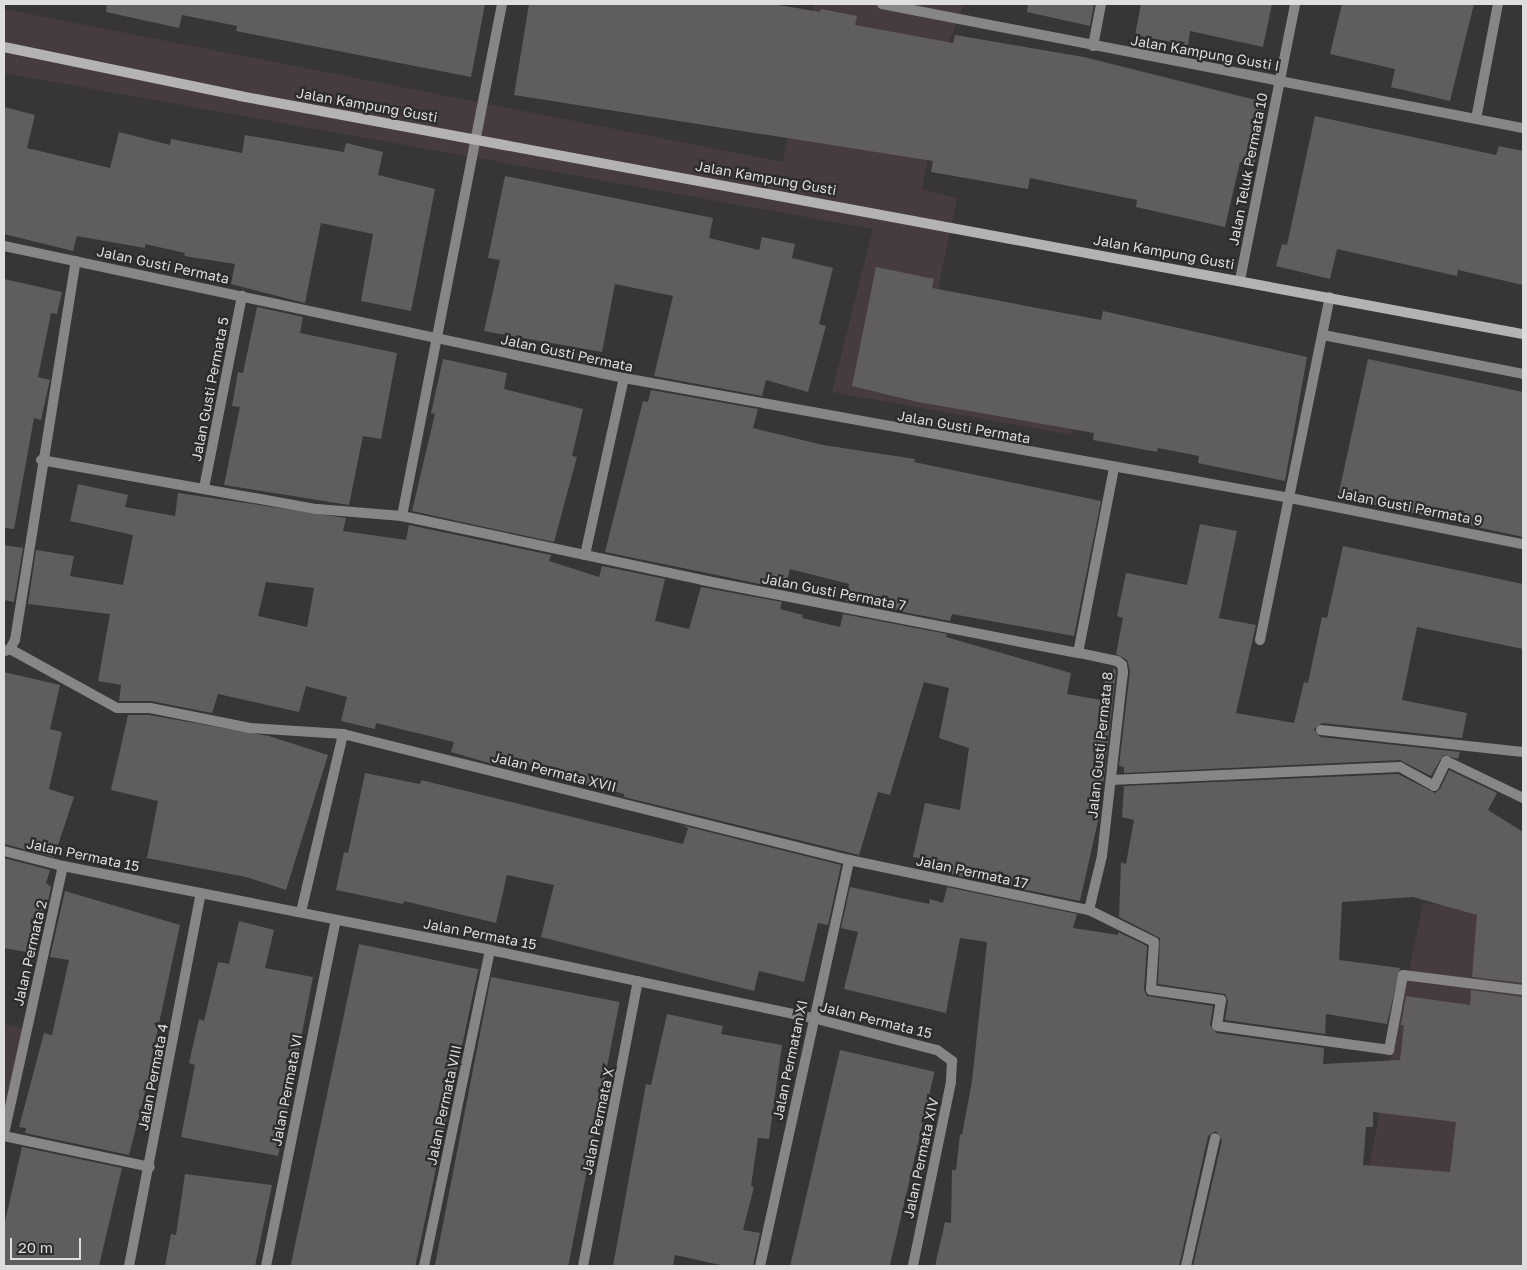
<!DOCTYPE html>
<style>
body{margin:0}
#map{position:relative;width:1527px;height:1270px;overflow:hidden;background:#373535;font-family:"Golos Text",sans-serif}
div>[style]{position:absolute}
[style*='--x']{left:calc(var(--x)*1px);top:calc(var(--y)*1px);width:calc(var(--w)*1px);rotate:calc(var(--a)*1deg)}
.built>*{inset:0;background:#463c3f}
.building>*{inset:0;background:#605d5e;transform-origin:0 0}
.lane>*{height:10px;margin:-5px;padding:0 5px;transform-origin:5px;border-radius:5px;background:#878585}
.street>*{height:10px;margin:-5px;padding:0 5px;transform-origin:5px;border-radius:5px;background:#878585}
.secondary>*{height:10px;margin:-5px;padding:0 5px;transform-origin:5px;border-radius:5px;background:#b4b2b2}
span{translate:-50% -50%;white-space:nowrap;text-align:center;line-height:1.15;-webkit-text-stroke:4.5px #2d2b2b;paint-order:stroke}
.street-label{font-size:14px;color:#dfddde}
.frame{position:absolute;inset:0;border:5px solid #dfddde;pointer-events:none}
.scale{position:absolute;left:10px;top:1238px;width:71px;height:22px;box-sizing:border-box;border:2px solid #dfddde;border-top:0;padding-left:6px;font-size:15px;line-height:18px;white-space:nowrap;color:#dfddde;-webkit-text-stroke:4px #2d2b2b;paint-order:stroke}
</style>
<div id="map">
<div class="built">
<div style="clip-path:polygon(814px 4px,964px 4px,948px 45px,922px 189px,957px 198px,926px 345px,1083px 373px,1072px 435px,832px 392px,873px 229px,4px 73px,4px 9px,783px 162px)"></div>
<div style="clip-path:polygon(1423px 903px,1523px 913px,1523px 1266px,1336px 1266px,1369px 1166px)"></div>
<div style="clip-path:polygon(4px 1024px,22px 1028px,4px 1133px)"></div>
</div>
<div class="building">
<div style="clip-path:polygon(107px 4px,485px 4px,471px 77px,236px 31px,237px 26px,182px 15px,179px 28px,106px 12px)"></div>
<div style="clip-path:polygon(529px 4px,773px 4px,820px 12px,821px 9px,857px 16px,855px 25px,953px 43px,955px 35px,1084px 57px,1268px 103px,1254px 165px,1240px 162px,1225px 227px,1136px 207px,1137px 200px,1030px 178px,1028px 189px,931px 172px,933px 161px,514px 95px)"></div>
<div style="clip-path:polygon(1028px 4px,1094px 4px,1090px 26px,1027px 12px)"></div>
<div style="clip-path:polygon(1141px 4px,1272px 4px,1263px 47px,1190px 31px,1188px 45px,1135px 35px)"></div>
<div style="clip-path:polygon(1342px 4px,1474px 4px,1450px 101px,1391px 87px,1395px 69px,1330px 54px)"></div>
<div style="clip-path:polygon(4px 107px,35px 115px,27px 148px,110px 168px,119px 132px,170px 145px,171px 139px,242px 153px,245px 135px,344px 152px,346px 143px,383px 152px,378px 175px,435px 189px,411px 311px,361px 301px,373px 234px,321px 223px,305px 303px,231px 284px,235px 264px,184px 256px,185px 253px,145px 244px,145px 248px,77px 236px,73px 251px,4px 234px)"></div>
<div style="clip-path:polygon(1315px 116px,1496px 155px,1499px 146px,1523px 151px,1523px 285px,1458px 270px,1457px 276px,1337px 249px,1330px 279px,1276px 266px,1282px 244px,1287px 245px)"></div>
<div style="clip-path:polygon(505px 176px,713px 218px,709px 238px,759px 250px,762px 237px,795px 244px,792px 258px,833px 268px,819px 324px,826px 326px,808px 392px,766px 380px,762px 396px,654px 376px,673px 296px,615px 284px,602px 352px,484px 331px,500px 260px,488px 258px)"></div>
<div style="clip-path:polygon(876px 267px,934px 279px,932px 288px,1101px 320px,1103px 311px,1307px 357px,1285px 481px,1198px 463px,1199px 456px,1158px 448px,1157px 452px,1093px 440px,1094px 433px,918px 402px,852px 386px)"></div>
<div style="clip-path:polygon(4px 279px,62px 292px,57px 314px,51px 313px,38px 377px,50px 380px,49px 384px,41px 420px,34px 418px,14px 529px,4px 528px)"></div>
<div style="clip-path:polygon(257px 307px,303px 317px,300px 333px,397px 353px,381px 439px,363px 436px,349px 505px,224px 485px,240px 407px,232px 406px,238px 372px,243px 373px)"></div>
<div style="clip-path:polygon(443px 359px,507px 373px,504px 389px,583px 409px,572px 456px,577px 457px,554px 542px,412px 511px,435px 414px,431px 413px)"></div>
<div style="clip-path:polygon(1368px 359px,1523px 392px,1523px 537px,1338px 497px)"></div>
<div style="clip-path:polygon(651px 390px,758px 409px,753px 428px,823px 445px,915px 459px,914px 462px,1101px 501px,1074px 636px,952px 614px,950px 621px,846px 601px,849px 584px,790px 569px,785px 589px,605px 552px,643px 401px,648px 402px)"></div>
<div style="clip-path:polygon(evenodd,78px 484px,128px 495px,125px 507px,175px 516px,178px 493px,346px 518px,343px 531px,406px 540px,409px 525px,551px 555px,549px 561px,599px 577px,602px 566px,665px 579px,655px 621px,689px 629px,701px 587px,782px 602px,780px 609px,803px 615px,802px 618px,840px 627px,843px 614px,947px 634px,946px 637px,1071px 673px,1067px 694px,1101px 700px,1105px 680px,1110px 681px,1114px 667px,1116px 672px,1100px 812px,1080px 901px,950px 874px,952px 865px,913px 857px,925px 803px,960px 810px,969px 748px,939px 738px,949px 688px,924px 682px,890px 795px,878px 792px,859px 855px,624px 797px,624px 794px,588px 783px,587px 787px,555px 774px,557px 770px,519px 762px,516px 770px,489px 763px,451px 752px,454px 742px,376px 723px,375px 729px,341px 721px,347px 697px,306px 686px,299px 712px,218px 694px,212px 713px,151px 701px,119px 701px,121px 685px,98px 681px,110px 614px,28px 604px,36px 550px,74px 556px,70px 576px,123px 585px,133px 535px,70px 521px,78px 484px,266px 582px,314px 588px,307px 627px,258px 616px,266px 582px)"></div>
<div style="clip-path:polygon(1200px 524px,1237px 531px,1219px 618px,1256px 625px,1236px 713px,1294px 723px,1304px 682px,1308px 683px,1322px 617px,1327px 618px,1343px 546px,1523px 584px,1523px 649px,1417px 627px,1402px 700px,1467px 713px,1462px 738px,1322px 723px,1314px 729px,1320px 737px,1460px 752px,1458px 759px,1443px 755px,1431px 776px,1400px 760px,1124px 773px,1124px 767px,1119px 766px,1130px 671px,1127px 660px,1116px 654px,1123px 618px,1117px 616px,1126px 573px,1187px 585px)"></div>
<div style="clip-path:polygon(4px 545px,23px 548px,14px 602px,4px 600px)"></div>
<div style="clip-path:polygon(4px 672px,60px 685px,50px 729px,62px 732px,49px 789px,74px 797px,54px 857px,4px 844px)"></div>
<div style="clip-path:polygon(128px 715px,149px 715px,269px 736px,328px 755px,286px 890px,246px 877px,147px 858px,158px 801px,111px 790px)"></div>
<div style="clip-path:polygon(1449px 770px,1497px 793px,1488px 810px,1523px 832px,1523px 983px,1472px 977px,1477px 915px,1413px 897px,1342px 902px,1339px 960px,1400px 968px,1387px 1024px,1326px 1014px,1325px 1034px,1225px 1020px,1228px 1001px,1225px 994px,1158px 984px,1160px 938px,1119px 917px,1121px 862px,1126px 864px,1134px 820px,1122px 817px,1124px 786px,1398px 774px,1435px 793px,1440px 789px)"></div>
<div style="clip-path:polygon(365px 773px,420px 784px,421px 780px,683px 844px,688px 828px,681px 825px,841px 865px,828px 925px,818px 923px,804px 982px,759px 971px,754px 991px,541px 937px,554px 885px,507px 875px,496px 923px,404px 901px,403px 904px,336px 890px,344px 852px,348px 853px)"></div>
<div style="clip-path:polygon(4px 858px,50px 870px,46px 883px,51px 887px,37px 954px,4px 948px)"></div>
<div style="clip-path:polygon(evenodd,850px 887px,929px 904px,930px 899px,943px 903px,947px 887px,1077px 914px,1073px 928px,1118px 935px,1118px 932px,1147px 946px,1144px 990px,1147px 996px,1213px 1006px,1210px 1025px,1216px 1033px,1324px 1048px,1323px 1064px,1400px 1060px,1404px 1025px,1401px 1025px,1406px 996px,1470px 1005px,1471px 990px,1523px 997px,1523px 1266px,1193px 1266px,1222px 1140px,1216px 1131px,1208px 1136px,1179px 1266px,935px 1266px,945px 1222px,951px 1223px,952px 1170px,956px 1170px,960px 1134px,962px 1135px,972px 1081px,987px 942px,960px 938px,946px 1013px,844px 989px,858px 932px,841px 928px,850px 887px,1373px 1112px,1456px 1122px,1450px 1172px,1363px 1165px,1366px 1127px,1373px 1127px,1373px 1112px)"></div>
<div style="clip-path:polygon(65px 891px,180px 925px,151px 1061px,153px 1061px,129px 1155px,25px 1133px,26px 1128px,19px 1127px,44px 1033px,52px 1035px,69px 960px,50px 957px)"></div>
<div style="clip-path:polygon(239px 921px,274px 930px,265px 968px,313px 977px,278px 1156px,181px 1137px,195px 1065px,189px 1063px,199px 1019px,204px 1021px,218px 962px,229px 964px)"></div>
<div style="left:359px;top:944px;width:122px;height:329px;rotate:12deg"></div>
<div style="left:491px;top:977px;width:131px;height:295px;rotate:11deg"></div>
<div style="clip-path:polygon(667px 1014px,723px 1026px,721px 1034px,782px 1045px,769px 1139px,758px 1138px,751px 1186px,754px 1187px,743px 1230px,760px 1233px,753px 1266px,725px 1266px,675px 1255px,673px 1266px,613px 1266px,646px 1084px,651px 1085px)"></div>
<div style="left:840px;top:1050px;width:97px;height:221px;rotate:13deg"></div>
<div style="clip-path:polygon(22px 1147px,122px 1168px,99px 1266px,4px 1266px,4px 1226px)"></div>
<div style="clip-path:polygon(185px 1174px,272px 1185px,255px 1266px,165px 1266px,171px 1234px,176px 1235px)"></div>
</div>
<div class="lane">
<div style="--x:1323;--y:335;--w:204;--a:11"></div>
</div>
<div class="street">
<div style="--x:502;--y:4;--w:522;--a:101.05"></div>
<div style="--x:402;--y:516;--w:307;--a:12"></div>
<div style="--x:702;--y:580;--w:384;--a:11"></div>
<div style="--x:882;--y:4;--w:653;--a:10.95"></div>
<div style="--x:1093;--y:46;--w:43;--a:-79.2"></div>
<div style="--x:1476;--y:119;--w:117;--a:-79.2"></div>
<div style="--x:4;--y:246;--w:634;--a:12.02"></div>
<div style="--x:624;--y:378;--w:677;--a:10.21"></div>
<div style="--x:1290;--y:498;--w:237;--a:11.2"></div>
<div style="--x:1240;--y:280;--w:281;--a:-78.7"></div>
<div style="--x:41;--y:460;--w:280;--a:10.1"></div>
<div style="--x:317;--y:509;--w:85;--a:4.7"></div>
<div style="--x:204;--y:488;--w:196;--a:-78.8"></div>
<div style="--x:585;--y:555;--w:181;--a:-77.6"></div>
<div style="--x:1260;--y:640;--w:350;--a:-78.5"></div>
<div style="--x:10;--y:649;--w:122;--a:28.9"></div>
<div style="--x:117;--y:708;--w:33;--a:0"></div>
<div style="--x:150;--y:708;--w:102;--a:11.3"></div>
<div style="--x:250;--y:728;--w:93;--a:3.7"></div>
<div style="--x:343;--y:734;--w:521;--a:13.98"></div>
<div style="--x:849;--y:860;--w:245;--a:11.8"></div>
<div style="--x:1089;--y:910;--w:72;--a:26.2"></div>
<div style="--x:1154;--y:942;--w:48;--a:93.6"></div>
<div style="--x:1151;--y:990;--w:71;--a:8.1"></div>
<div style="--x:1221;--y:1000;--w:26;--a:99"></div>
<div style="--x:1217;--y:1026;--w:174;--a:7.9"></div>
<div style="--x:1389;--y:1050;--w:76;--a:-79.4"></div>
<div style="--x:1403;--y:975;--w:121;--a:7.1"></div>
<div style="--x:5;--y:651;--w:5;--a:-22"></div>
<div style="--x:10;--y:649;--w:10;--a:-61"></div>
<div style="--x:15;--y:640;--w:384;--a:-80.9"></div>
<div style="--x:1321;--y:730;--w:203;--a:6.2"></div>
<div style="--x:1111;--y:780;--w:289;--a:-2.6"></div>
<div style="--x:1400;--y:767;--w:39;--a:29"></div>
<div style="--x:1434;--y:786;--w:28;--a:-64"></div>
<div style="--x:1446;--y:761;--w:85;--a:25.7"></div>
<div style="--x:4;--y:851;--w:61;--a:14.3"></div>
<div style="--x:63;--y:866;--w:435;--a:11.1"></div>
<div style="--x:490;--y:950;--w:330;--a:11.9"></div>
<div style="--x:813;--y:1018;--w:128;--a:14.5"></div>
<div style="--x:937;--y:1050;--w:19;--a:36"></div>
<div style="--x:952;--y:1061;--w:21;--a:93"></div>
<div style="--x:951;--y:1082;--w:188;--a:101.7"></div>
<div style="--x:1089;--y:910;--w:56;--a:-76.5"></div>
<div style="--x:1102;--y:856;--w:185;--a:-83.5"></div>
<div style="--x:1123;--y:672;--w:7;--a:-98"></div>
<div style="--x:1122;--y:665;--w:6;--a:-141"></div>
<div style="--x:1117;--y:661;--w:39;--a:-168"></div>
<div style="--x:1079;--y:653;--w:5;--a:-90"></div>
<div style="--x:1079;--y:648;--w:183;--a:-79"></div>
<div style="--x:301;--y:912;--w:183;--a:-76.7"></div>
<div style="--x:4;--y:1134;--w:274;--a:-77.6"></div>
<div style="--x:4;--y:1136;--w:149;--a:12"></div>
<div style="--x:129;--y:1266;--w:380;--a:-79.1"></div>
<div style="--x:266;--y:1266;--w:353;--a:-78.6"></div>
<div style="--x:424;--y:1266;--w:323;--a:-78.2"></div>
<div style="--x:583;--y:1266;--w:290;--a:-79.1"></div>
<div style="--x:760;--y:1266;--w:416;--a:-77.6"></div>
<div style="--x:1186;--y:1266;--w:131;--a:-77.2"></div>
</div>
<div class="secondary">
<div style="--x:4;--y:47;--w:241;--a:11.7"></div>
<div style="--x:240;--y:96;--w:1305;--a:10.51"></div>
</div>
<div class="street-label">
<span style="left:1205px;top:53px;rotate:10deg">Jalan Kampung Gusti I</span>
<span style="left:367px;top:105px;rotate:10deg">Jalan Kampung Gusti</span>
<span style="left:1248px;top:169px;rotate:-79deg">Jalan Teluk Permata 10</span>
<span style="left:766px;top:178px;rotate:10deg">Jalan Kampung Gusti</span>
<span style="left:1164px;top:252px;rotate:10deg">Jalan Kampung Gusti</span>
<span style="left:163px;top:265px;rotate:12deg">Jalan Gusti Permata</span>
<span style="left:567px;top:353px;rotate:12deg">Jalan Gusti Permata</span>
<span style="left:210px;top:389px;rotate:-79deg">Jalan Gusti Permata 5</span>
<span style="left:964px;top:427px;rotate:10deg">Jalan Gusti Permata</span>
<span style="left:1410px;top:507px;rotate:11deg">Jalan Gusti Permata 9</span>
<span style="left:834px;top:592px;rotate:11deg">Jalan Gusti Permata 7</span>
<span style="left:1100px;top:745px;rotate:-84deg">Jalan Gusti Permata 8</span>
<span style="left:554px;top:772px;rotate:14deg">Jalan Permata XVII</span>
<span style="left:83px;top:855px;rotate:12deg">Jalan Permata 15</span>
<span style="left:972px;top:872px;rotate:12deg">Jalan Permata 17</span>
<span style="left:480px;top:934px;rotate:11deg">Jalan Permata 15</span>
<span style="left:30px;top:953px;rotate:-77deg">Jalan Permata 2</span>
<span style="left:876px;top:1020px;rotate:14deg">Jalan Permata 15</span>
<span style="left:790px;top:1060px;rotate:-78deg">Jalan Permatan XI</span>
<span style="left:153px;top:1077px;rotate:-79deg">Jalan Permata 4</span>
<span style="left:287px;top:1090px;rotate:-79deg">Jalan Permata VI</span>
<span style="left:444px;top:1105px;rotate:-78deg">Jalan Permata VIII</span>
<span style="left:598px;top:1121px;rotate:-78deg">Jalan Permata X</span>
<span style="left:921px;top:1158px;rotate:-78deg">Jalan Permata XIV</span>
</div>
<div class="frame"></div>
<div class="scale">20 m</div>
</div>
